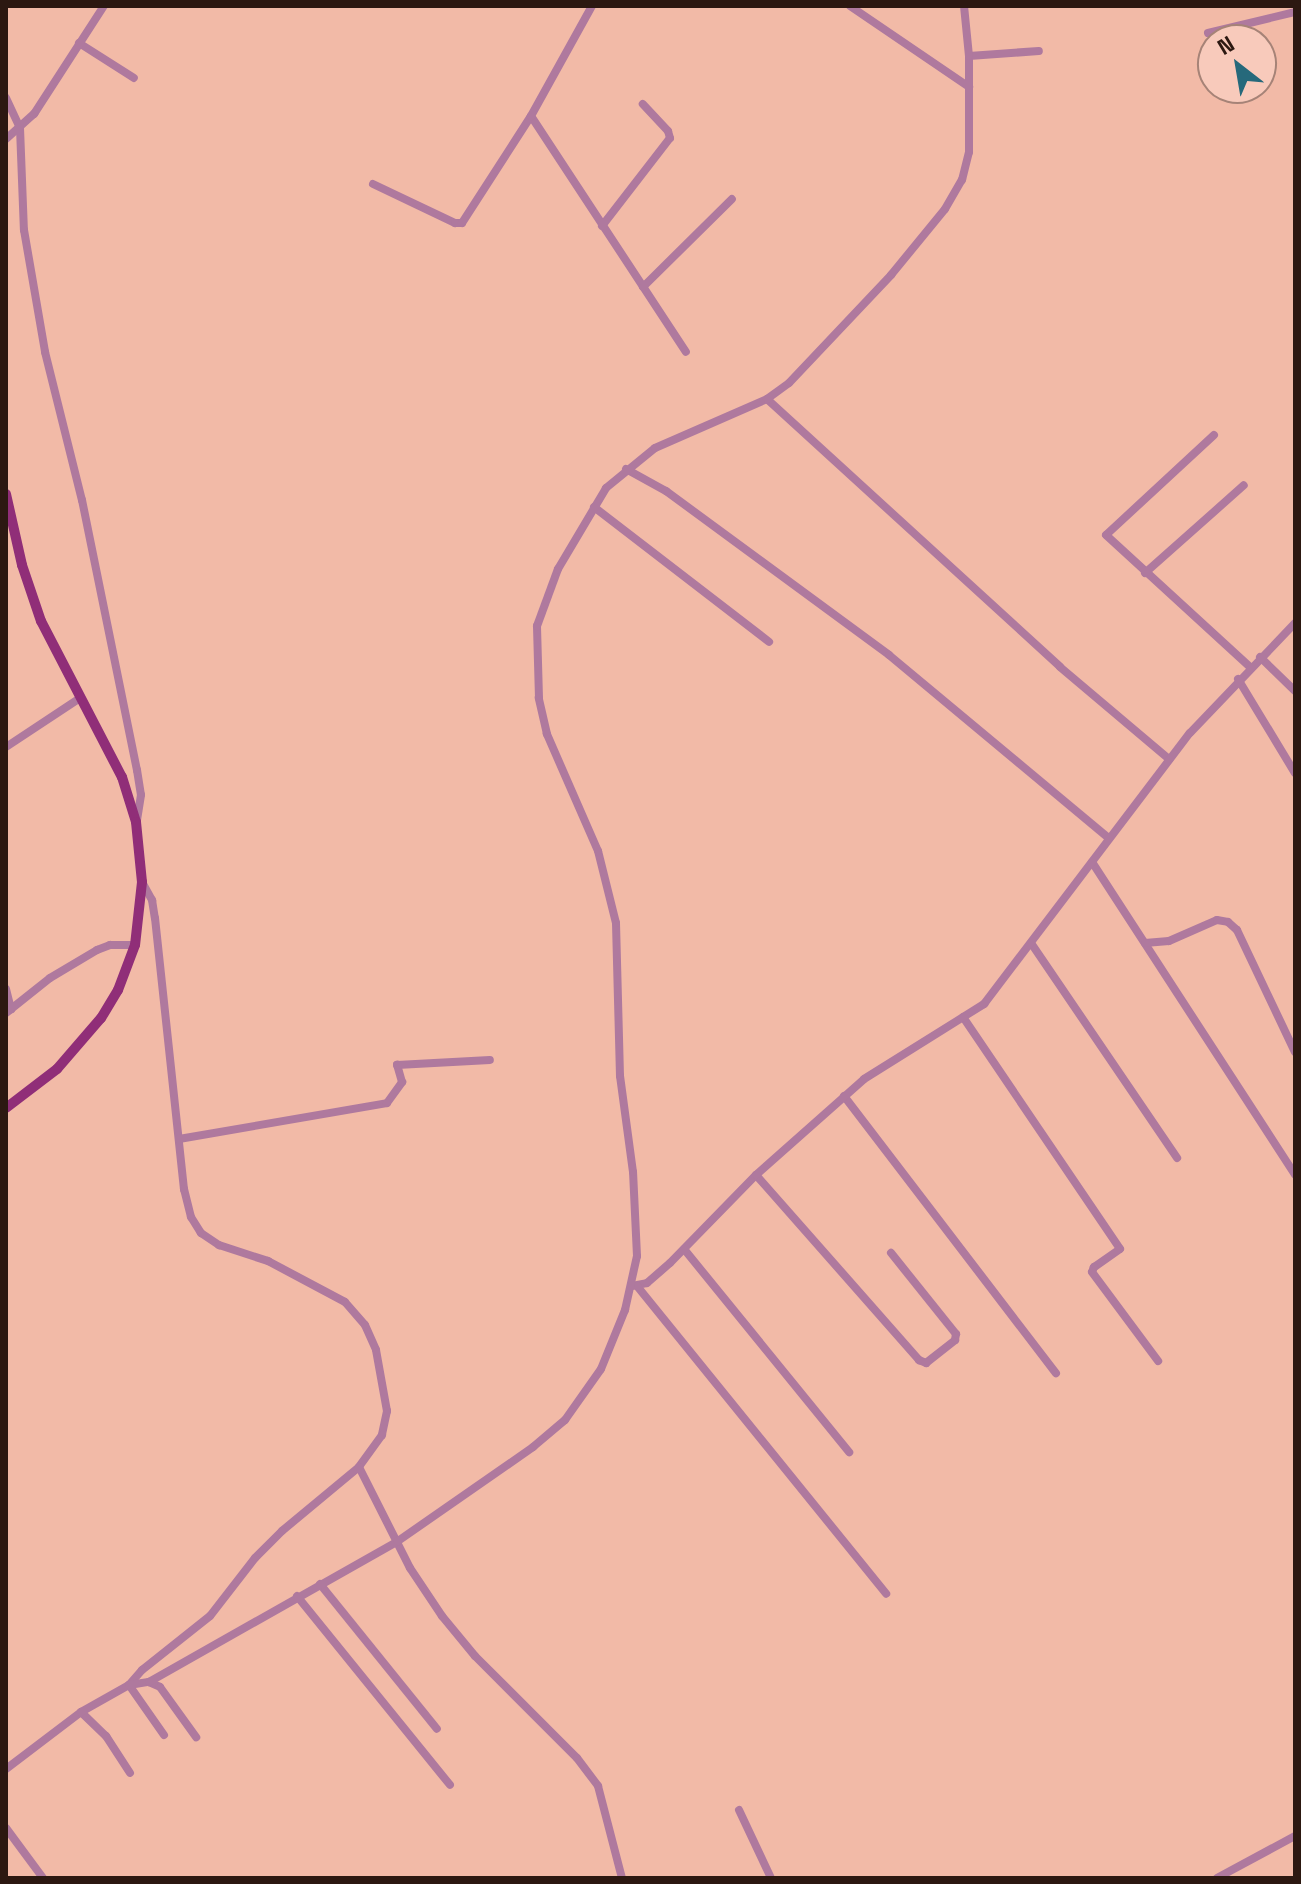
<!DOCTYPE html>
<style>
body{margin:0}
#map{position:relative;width:1301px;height:1884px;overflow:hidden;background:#f2baa7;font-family:"Space Grotesk",sans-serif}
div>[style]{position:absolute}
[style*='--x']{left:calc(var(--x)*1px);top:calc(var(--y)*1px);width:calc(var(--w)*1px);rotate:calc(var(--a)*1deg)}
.minor>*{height:8px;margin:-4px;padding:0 4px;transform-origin:4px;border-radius:4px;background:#af799e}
.major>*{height:10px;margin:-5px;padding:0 5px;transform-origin:5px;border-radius:5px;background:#902e78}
span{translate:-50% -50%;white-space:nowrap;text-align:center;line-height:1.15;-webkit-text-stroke:7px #f8cabb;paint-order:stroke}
.frame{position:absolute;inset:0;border:8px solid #2c1811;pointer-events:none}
.north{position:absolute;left:1197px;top:24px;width:80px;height:80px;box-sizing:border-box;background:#f8cabb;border:2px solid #a68377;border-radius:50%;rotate:329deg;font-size:22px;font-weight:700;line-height:32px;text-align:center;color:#2c1811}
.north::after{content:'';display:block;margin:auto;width:28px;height:36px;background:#26697b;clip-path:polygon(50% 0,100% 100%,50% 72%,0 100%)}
</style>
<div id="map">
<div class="minor">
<div style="--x:850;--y:6;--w:144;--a:34.2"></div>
<div style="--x:1208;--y:33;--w:89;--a:-13.6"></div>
<div style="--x:79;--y:43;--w:65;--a:32.5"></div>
<div style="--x:969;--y:56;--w:70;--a:-4.1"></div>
<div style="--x:6;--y:98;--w:33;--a:65"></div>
<div style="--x:20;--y:128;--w:102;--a:87.8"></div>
<div style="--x:24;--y:230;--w:124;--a:80.2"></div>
<div style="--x:45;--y:352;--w:153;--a:76"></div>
<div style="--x:82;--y:500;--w:276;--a:78.5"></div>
<div style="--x:137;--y:770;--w:25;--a:81"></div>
<div style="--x:141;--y:795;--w:25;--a:99"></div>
<div style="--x:531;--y:116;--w:282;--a:56.7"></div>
<div style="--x:6;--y:139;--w:38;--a:-42"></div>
<div style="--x:34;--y:114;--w:129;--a:-57.1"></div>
<div style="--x:373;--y:184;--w:91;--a:25.4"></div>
<div style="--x:455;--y:223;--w:7;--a:0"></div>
<div style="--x:462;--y:223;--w:127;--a:-57.2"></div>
<div style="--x:531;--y:116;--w:126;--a:-61"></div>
<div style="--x:602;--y:226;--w:111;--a:-52.3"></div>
<div style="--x:670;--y:138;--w:7;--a:-106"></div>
<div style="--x:668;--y:131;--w:37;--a:-133"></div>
<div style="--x:643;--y:287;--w:125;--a:-44.7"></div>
<div style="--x:767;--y:399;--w:397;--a:42.4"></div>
<div style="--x:1060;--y:667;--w:143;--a:40.2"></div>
<div style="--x:1214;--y:435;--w:147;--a:137.2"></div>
<div style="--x:1106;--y:535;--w:195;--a:42.5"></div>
<div style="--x:626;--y:469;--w:46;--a:28.8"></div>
<div style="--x:666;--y:491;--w:277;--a:36.3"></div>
<div style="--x:889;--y:655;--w:286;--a:39.8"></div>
<div style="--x:594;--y:507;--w:221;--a:37.6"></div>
<div style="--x:1145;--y:573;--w:132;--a:-41.6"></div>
<div style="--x:1260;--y:657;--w:49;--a:44.2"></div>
<div style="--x:1238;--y:679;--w:110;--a:58.8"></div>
<div style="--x:6;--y:747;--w:89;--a:-33.5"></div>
<div style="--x:1092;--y:862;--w:373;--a:57"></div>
<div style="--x:142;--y:882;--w:21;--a:61"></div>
<div style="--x:152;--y:900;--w:18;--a:81"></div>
<div style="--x:155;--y:918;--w:273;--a:83.9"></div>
<div style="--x:184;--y:1189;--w:29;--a:76"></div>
<div style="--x:191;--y:1217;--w:19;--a:58"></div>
<div style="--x:201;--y:1233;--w:22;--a:34"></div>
<div style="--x:219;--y:1245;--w:52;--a:18.1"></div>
<div style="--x:268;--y:1261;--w:87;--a:28"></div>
<div style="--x:345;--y:1302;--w:30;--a:49"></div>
<div style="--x:365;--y:1325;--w:27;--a:66"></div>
<div style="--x:376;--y:1350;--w:62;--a:79.8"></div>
<div style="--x:387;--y:1411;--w:25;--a:102"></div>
<div style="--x:382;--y:1435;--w:39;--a:126"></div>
<div style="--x:359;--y:1467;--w:100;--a:140.3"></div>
<div style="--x:282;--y:1531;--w:38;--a:135"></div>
<div style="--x:255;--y:1558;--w:73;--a:127.8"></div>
<div style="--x:210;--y:1616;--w:87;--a:141.5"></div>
<div style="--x:142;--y:1670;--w:20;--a:131"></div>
<div style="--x:129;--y:1685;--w:61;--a:55"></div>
<div style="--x:1031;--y:943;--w:260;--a:55.8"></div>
<div style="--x:1145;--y:943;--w:24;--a:-5"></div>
<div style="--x:1169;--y:941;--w:52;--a:-23.6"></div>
<div style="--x:1217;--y:920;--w:11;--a:10"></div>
<div style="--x:1228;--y:922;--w:12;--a:42"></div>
<div style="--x:1237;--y:930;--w:135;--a:64.6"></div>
<div style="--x:6;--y:989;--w:21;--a:76"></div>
<div style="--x:6;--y:1013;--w:56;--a:-38.5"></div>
<div style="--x:50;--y:978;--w:55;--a:-30.8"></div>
<div style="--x:97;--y:950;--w:14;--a:-21"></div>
<div style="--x:110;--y:945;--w:25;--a:0"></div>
<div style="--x:963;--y:1017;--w:280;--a:55.9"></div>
<div style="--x:1120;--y:1249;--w:32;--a:145"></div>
<div style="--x:1094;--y:1267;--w:5;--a:112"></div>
<div style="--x:1092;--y:1272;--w:111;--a:53.4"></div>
<div style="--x:844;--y:1096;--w:349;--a:52.6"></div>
<div style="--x:179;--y:1139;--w:211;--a:-9.8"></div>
<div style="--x:387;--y:1103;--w:26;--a:-54"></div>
<div style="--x:402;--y:1082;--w:18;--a:-106"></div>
<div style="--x:397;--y:1065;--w:93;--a:-3.1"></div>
<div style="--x:756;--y:1175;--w:247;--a:48.6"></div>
<div style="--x:919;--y:1360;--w:8;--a:23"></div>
<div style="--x:926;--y:1363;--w:37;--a:-38"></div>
<div style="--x:955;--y:1340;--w:6;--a:-81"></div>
<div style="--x:956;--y:1334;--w:104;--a:-128.7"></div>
<div style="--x:684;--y:1249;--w:262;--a:50.9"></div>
<div style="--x:632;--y:1286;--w:15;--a:-11"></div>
<div style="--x:647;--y:1283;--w:30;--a:-41"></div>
<div style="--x:670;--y:1263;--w:123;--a:-45.7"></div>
<div style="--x:756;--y:1175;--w:144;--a:-41.6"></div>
<div style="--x:864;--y:1079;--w:142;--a:-32"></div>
<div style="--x:984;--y:1004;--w:340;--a:-52.8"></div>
<div style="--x:1190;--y:733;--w:152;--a:-46.3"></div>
<div style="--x:637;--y:1286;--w:396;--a:51"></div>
<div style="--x:359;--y:1467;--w:113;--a:63.2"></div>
<div style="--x:410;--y:1568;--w:58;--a:56.3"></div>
<div style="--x:442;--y:1616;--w:52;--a:50.5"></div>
<div style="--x:475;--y:1656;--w:144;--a:45"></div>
<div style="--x:577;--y:1758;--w:35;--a:53"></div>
<div style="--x:598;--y:1786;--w:95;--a:75.4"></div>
<div style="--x:320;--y:1584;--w:186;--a:51.1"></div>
<div style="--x:297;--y:1596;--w:243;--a:51"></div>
<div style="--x:149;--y:1682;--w:12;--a:24"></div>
<div style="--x:160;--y:1687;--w:62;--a:54.2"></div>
<div style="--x:81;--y:1712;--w:35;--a:44"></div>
<div style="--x:106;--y:1736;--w:44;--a:57"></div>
<div style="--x:6;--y:1769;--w:94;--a:-37.2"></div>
<div style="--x:81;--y:1712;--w:55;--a:-29.4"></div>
<div style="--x:129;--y:1685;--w:20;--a:-9"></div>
<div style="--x:149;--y:1682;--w:286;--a:-29.5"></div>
<div style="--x:398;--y:1541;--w:165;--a:-34.8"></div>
<div style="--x:533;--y:1447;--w:42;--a:-40.2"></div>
<div style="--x:565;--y:1420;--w:62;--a:-54.8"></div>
<div style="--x:601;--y:1369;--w:64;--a:-67.9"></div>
<div style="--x:625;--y:1310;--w:55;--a:-77.5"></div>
<div style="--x:637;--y:1256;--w:84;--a:-92.7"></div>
<div style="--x:633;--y:1172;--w:97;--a:-97.7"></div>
<div style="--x:620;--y:1076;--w:153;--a:-91.5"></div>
<div style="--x:616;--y:923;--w:74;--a:-104"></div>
<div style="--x:598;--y:851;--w:128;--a:-113.6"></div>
<div style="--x:547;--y:734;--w:37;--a:-103"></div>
<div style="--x:539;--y:698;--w:72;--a:-91.6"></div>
<div style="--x:537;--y:626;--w:61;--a:-69.8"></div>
<div style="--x:558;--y:569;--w:94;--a:-59.3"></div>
<div style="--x:606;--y:488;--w:63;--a:-39.2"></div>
<div style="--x:655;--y:448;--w:122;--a:-23.6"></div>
<div style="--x:767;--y:399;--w:27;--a:-36"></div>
<div style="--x:789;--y:383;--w:149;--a:-46.6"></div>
<div style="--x:891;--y:275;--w:85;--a:-50.7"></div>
<div style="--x:945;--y:209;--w:34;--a:-60"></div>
<div style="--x:962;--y:180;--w:29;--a:-76"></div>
<div style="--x:969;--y:152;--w:96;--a:-90"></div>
<div style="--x:969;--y:56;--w:50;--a:-95.7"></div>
<div style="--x:739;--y:1810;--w:75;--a:64.8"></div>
<div style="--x:6;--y:1828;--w:62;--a:53.5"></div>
<div style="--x:1217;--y:1878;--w:89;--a:-28.3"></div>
</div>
<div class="major">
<div style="--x:6;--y:494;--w:73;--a:77.3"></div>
<div style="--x:22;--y:565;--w:59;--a:71.3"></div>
<div style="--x:41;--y:621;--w:176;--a:62.6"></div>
<div style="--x:122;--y:777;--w:47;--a:72.7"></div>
<div style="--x:136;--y:822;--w:60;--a:84.3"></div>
<div style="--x:142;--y:882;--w:63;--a:96.3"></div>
<div style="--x:135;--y:945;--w:48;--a:110.7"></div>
<div style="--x:118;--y:990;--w:33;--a:121"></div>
<div style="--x:101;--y:1018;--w:67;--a:130.8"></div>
<div style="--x:57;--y:1069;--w:64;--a:142.6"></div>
</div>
<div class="frame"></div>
<div class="north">N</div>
</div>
